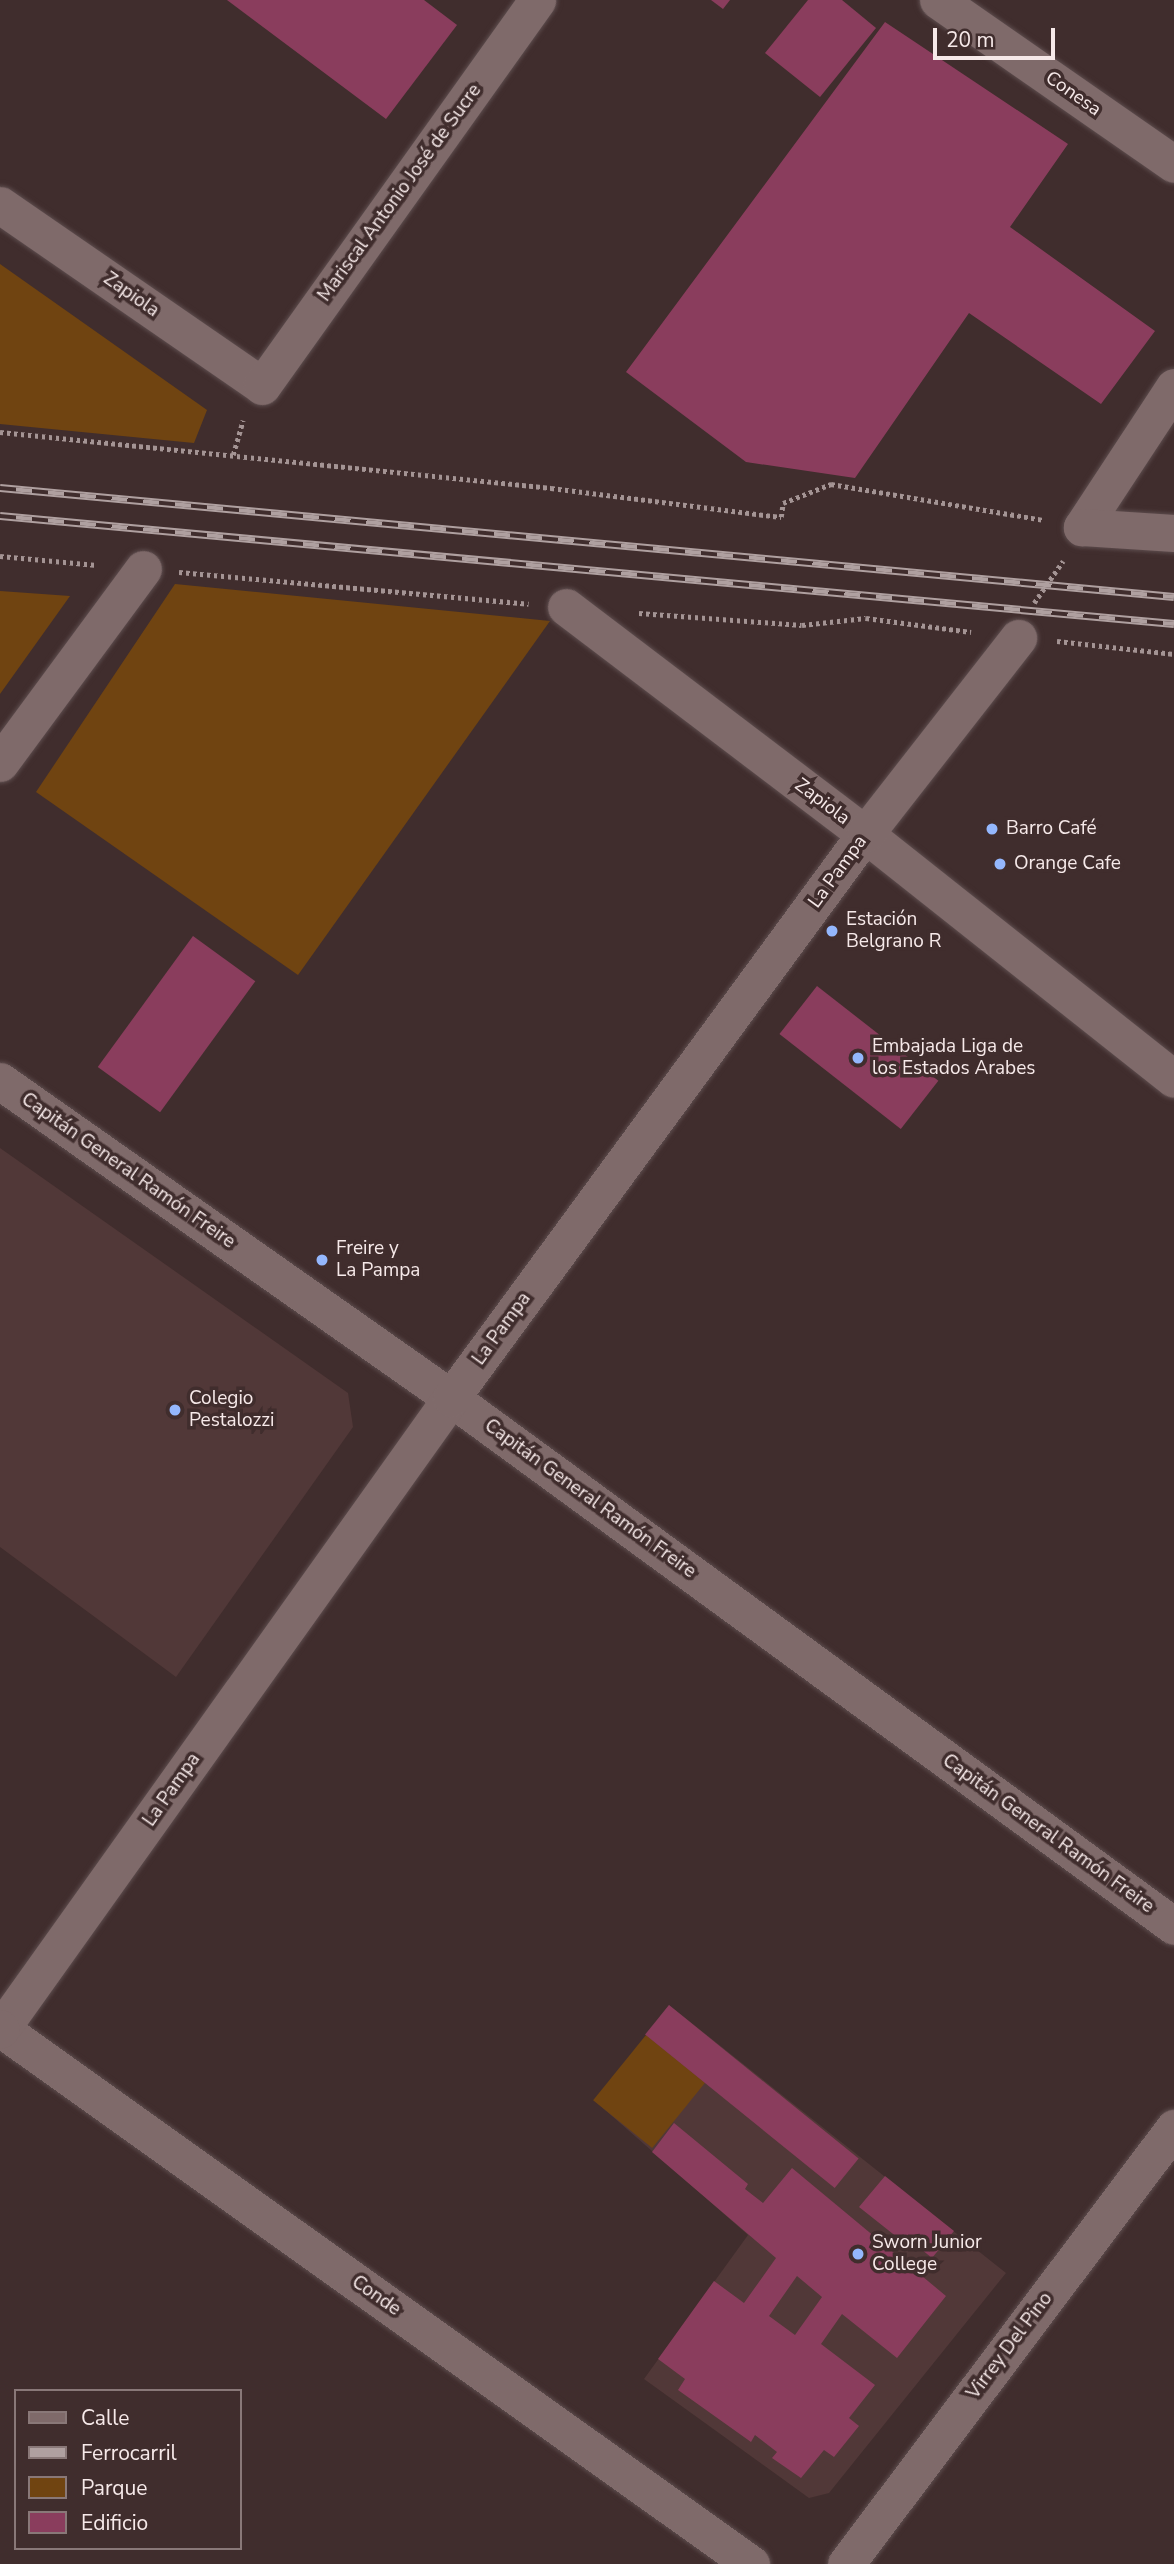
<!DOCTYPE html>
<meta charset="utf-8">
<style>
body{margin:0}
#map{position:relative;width:1174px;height:2564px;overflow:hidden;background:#402d2d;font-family:"Nunito Sans",sans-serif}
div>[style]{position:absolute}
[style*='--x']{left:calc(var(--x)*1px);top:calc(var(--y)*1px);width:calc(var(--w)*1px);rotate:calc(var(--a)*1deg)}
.built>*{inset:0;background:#513838}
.green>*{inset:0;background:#704411;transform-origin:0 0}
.building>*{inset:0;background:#8a3d5d;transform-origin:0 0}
.path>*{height:4.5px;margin-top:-2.25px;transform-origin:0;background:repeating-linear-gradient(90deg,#a49494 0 3.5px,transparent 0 7px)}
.roads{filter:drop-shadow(0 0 2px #5c4c4d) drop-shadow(0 0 2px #5c4c4d)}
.minor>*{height:37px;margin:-18.5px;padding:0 18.5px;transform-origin:18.5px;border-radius:18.5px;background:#7f6a6a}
.tertiary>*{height:38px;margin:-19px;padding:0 19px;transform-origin:19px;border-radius:19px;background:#7f6a6a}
.rail>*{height:8px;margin-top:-4px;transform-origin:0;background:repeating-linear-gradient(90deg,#402d2d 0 16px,#afa0a0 0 32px);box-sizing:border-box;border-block:2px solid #afa0a0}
.dots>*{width:19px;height:19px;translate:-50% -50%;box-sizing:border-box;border:4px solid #402d2d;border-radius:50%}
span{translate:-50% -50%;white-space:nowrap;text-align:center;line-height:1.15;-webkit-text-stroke:7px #402d2d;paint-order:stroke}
.street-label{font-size:19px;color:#f6e9e9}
.poi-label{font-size:19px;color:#f6e9e9}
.left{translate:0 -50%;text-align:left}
.legend{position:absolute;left:14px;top:2389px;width:228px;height:161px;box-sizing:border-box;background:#402d2d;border:2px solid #897878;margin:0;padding:9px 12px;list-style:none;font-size:21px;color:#f6e9e9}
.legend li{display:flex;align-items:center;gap:14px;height:35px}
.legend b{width:35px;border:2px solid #897878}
.scale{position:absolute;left:933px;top:28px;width:122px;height:32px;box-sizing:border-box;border:4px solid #f6e9e9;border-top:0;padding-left:9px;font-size:21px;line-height:24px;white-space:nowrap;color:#f6e9e9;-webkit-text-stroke:5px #402d2d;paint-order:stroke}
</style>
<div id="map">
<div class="built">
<div style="clip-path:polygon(0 1148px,348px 1393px,353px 1427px,176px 1677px,0 1547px)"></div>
<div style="clip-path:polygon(669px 2005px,1006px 2273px,829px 2493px,809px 2498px,644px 2379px,748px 2235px,596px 2102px)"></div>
</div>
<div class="green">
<div style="clip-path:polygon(0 264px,207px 410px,194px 443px,0 424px)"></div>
<div style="clip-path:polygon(175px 584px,550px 621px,298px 975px,36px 792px)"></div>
<div style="clip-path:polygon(0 591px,70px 596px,0 694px)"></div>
<div style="left:646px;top:2035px;width:76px;height:84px;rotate:39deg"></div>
</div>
<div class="building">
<div style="clip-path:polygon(227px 0,424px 0,457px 25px,386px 119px)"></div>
<div style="clip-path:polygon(711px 0,730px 0,723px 9px)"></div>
<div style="clip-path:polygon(808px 0,842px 0,876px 28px,820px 97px,765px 53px)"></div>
<div style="clip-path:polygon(885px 22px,1068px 144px,1010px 227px,1155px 331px,1101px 404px,969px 313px,855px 478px,746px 462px,626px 372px)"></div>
<div style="left:193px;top:936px;width:77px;height:162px;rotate:36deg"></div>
<div style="left:817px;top:986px;width:154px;height:61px;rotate:38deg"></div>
<div style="left:669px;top:2005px;width:244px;height:38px;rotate:39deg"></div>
<div style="clip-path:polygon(evenodd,674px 2123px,748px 2184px,745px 2189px,763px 2203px,792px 2168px,946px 2296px,897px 2358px,842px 2314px,821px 2344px,875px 2385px,849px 2418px,859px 2426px,834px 2457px,824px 2450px,801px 2478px,772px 2458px,777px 2452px,755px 2435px,751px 2442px,678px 2390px,685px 2379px,658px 2359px,714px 2281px,744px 2303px,776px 2258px,652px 2152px,674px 2123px,797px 2276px,822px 2297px,795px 2335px,769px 2316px,797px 2276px)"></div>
<div style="clip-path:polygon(885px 2176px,954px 2231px,932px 2258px,916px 2245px,912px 2249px,859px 2207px)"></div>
</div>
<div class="path">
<div style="--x:0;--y:432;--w:554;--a:5.8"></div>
<div style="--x:551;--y:488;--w:232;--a:7.2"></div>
<div style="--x:781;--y:517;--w:14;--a:-82"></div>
<div style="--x:783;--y:503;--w:52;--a:-21.6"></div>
<div style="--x:831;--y:484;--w:215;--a:9.6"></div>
<div style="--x:233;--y:455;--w:36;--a:-74"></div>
<div style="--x:0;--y:556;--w:97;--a:5.3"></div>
<div style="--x:179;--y:572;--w:351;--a:5.2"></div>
<div style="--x:1034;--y:603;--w:51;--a:-55.4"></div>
<div style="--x:639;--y:613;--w:163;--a:4.2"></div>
<div style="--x:802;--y:625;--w:64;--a:-6.2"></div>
<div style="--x:866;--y:618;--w:106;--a:7.6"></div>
<div style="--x:1057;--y:641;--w:118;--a:6.3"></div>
</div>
<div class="roads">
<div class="minor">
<div style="--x:938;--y:0;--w:287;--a:34.8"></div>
<div style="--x:0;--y:205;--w:318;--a:34.6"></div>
<div style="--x:262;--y:386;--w:474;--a:-54.5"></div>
<div style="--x:1174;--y:387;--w:168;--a:123.3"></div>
<div style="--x:1082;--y:527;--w:92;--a:3.7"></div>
<div style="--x:566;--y:607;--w:375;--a:37.2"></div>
<div style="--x:865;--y:834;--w:394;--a:38.4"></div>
<div style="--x:0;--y:763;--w:241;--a:-53.6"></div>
<div style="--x:0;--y:1081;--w:551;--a:35.1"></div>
<div style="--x:451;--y:1398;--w:895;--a:36.14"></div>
<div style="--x:0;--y:2028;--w:923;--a:35.52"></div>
<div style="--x:1;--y:2029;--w:775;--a:-54.51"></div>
<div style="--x:451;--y:1398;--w:700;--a:-53.72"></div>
<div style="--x:865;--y:834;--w:249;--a:-52"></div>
<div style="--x:846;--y:2564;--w:546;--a:-53.05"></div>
</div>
<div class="tertiary">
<div style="--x:0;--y:2030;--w:1;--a:-45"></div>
</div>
</div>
<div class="rail">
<div style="--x:0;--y:488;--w:1179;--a:5.3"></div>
<div style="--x:0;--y:516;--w:1179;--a:5.26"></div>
</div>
<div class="dots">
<div style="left:992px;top:829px;background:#94b7fd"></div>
<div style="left:1000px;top:864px;background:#94b7fd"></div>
<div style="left:832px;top:931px;background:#94b7fd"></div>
<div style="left:858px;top:1058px;background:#94b7fd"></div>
<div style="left:322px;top:1260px;background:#94b7fd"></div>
<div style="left:175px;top:1410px;background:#94b7fd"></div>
<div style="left:858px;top:2254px;background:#94b7fd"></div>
</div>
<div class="street-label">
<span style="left:1073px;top:94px;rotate:35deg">Conesa</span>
<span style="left:400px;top:193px;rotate:-54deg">Mariscal Antonio José de Sucre</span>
<span style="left:131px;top:295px;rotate:35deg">Zapiola</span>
<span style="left:822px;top:802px;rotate:37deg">Zapiola</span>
<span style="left:838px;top:872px;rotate:-54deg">La Pampa</span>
<span style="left:128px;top:1171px;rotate:35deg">Capitán General Ramón Freire</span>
<span style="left:502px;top:1329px;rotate:-54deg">La Pampa</span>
<span style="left:590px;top:1499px;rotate:36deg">Capitán General Ramón Freire</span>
<span style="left:172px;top:1790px;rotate:-55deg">La Pampa</span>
<span style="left:1048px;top:1834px;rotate:36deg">Capitán General Ramón Freire</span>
<span style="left:376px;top:2296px;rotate:35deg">Conde</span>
<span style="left:1010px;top:2346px;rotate:-53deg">Virrey Del Pino</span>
</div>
<div class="poi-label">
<span class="left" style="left:1006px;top:829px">Barro Café</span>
<span class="left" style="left:1014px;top:864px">Orange Cafe</span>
<span class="left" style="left:846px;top:931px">Estación<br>Belgrano R</span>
<span class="left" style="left:872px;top:1058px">Embajada Liga de<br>los Estados Arabes</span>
<span class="left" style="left:336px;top:1260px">Freire y<br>La Pampa</span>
<span class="left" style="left:189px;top:1410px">Colegio<br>Pestalozzi</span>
<span class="left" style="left:872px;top:2254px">Sworn Junior<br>College</span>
</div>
<ul class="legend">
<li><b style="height:9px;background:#7f6a6a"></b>Calle</li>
<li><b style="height:9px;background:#afa0a0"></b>Ferrocarril</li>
<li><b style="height:19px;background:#704411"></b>Parque</li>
<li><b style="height:19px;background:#8a3d5d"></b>Edificio</li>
</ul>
<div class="scale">20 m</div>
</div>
